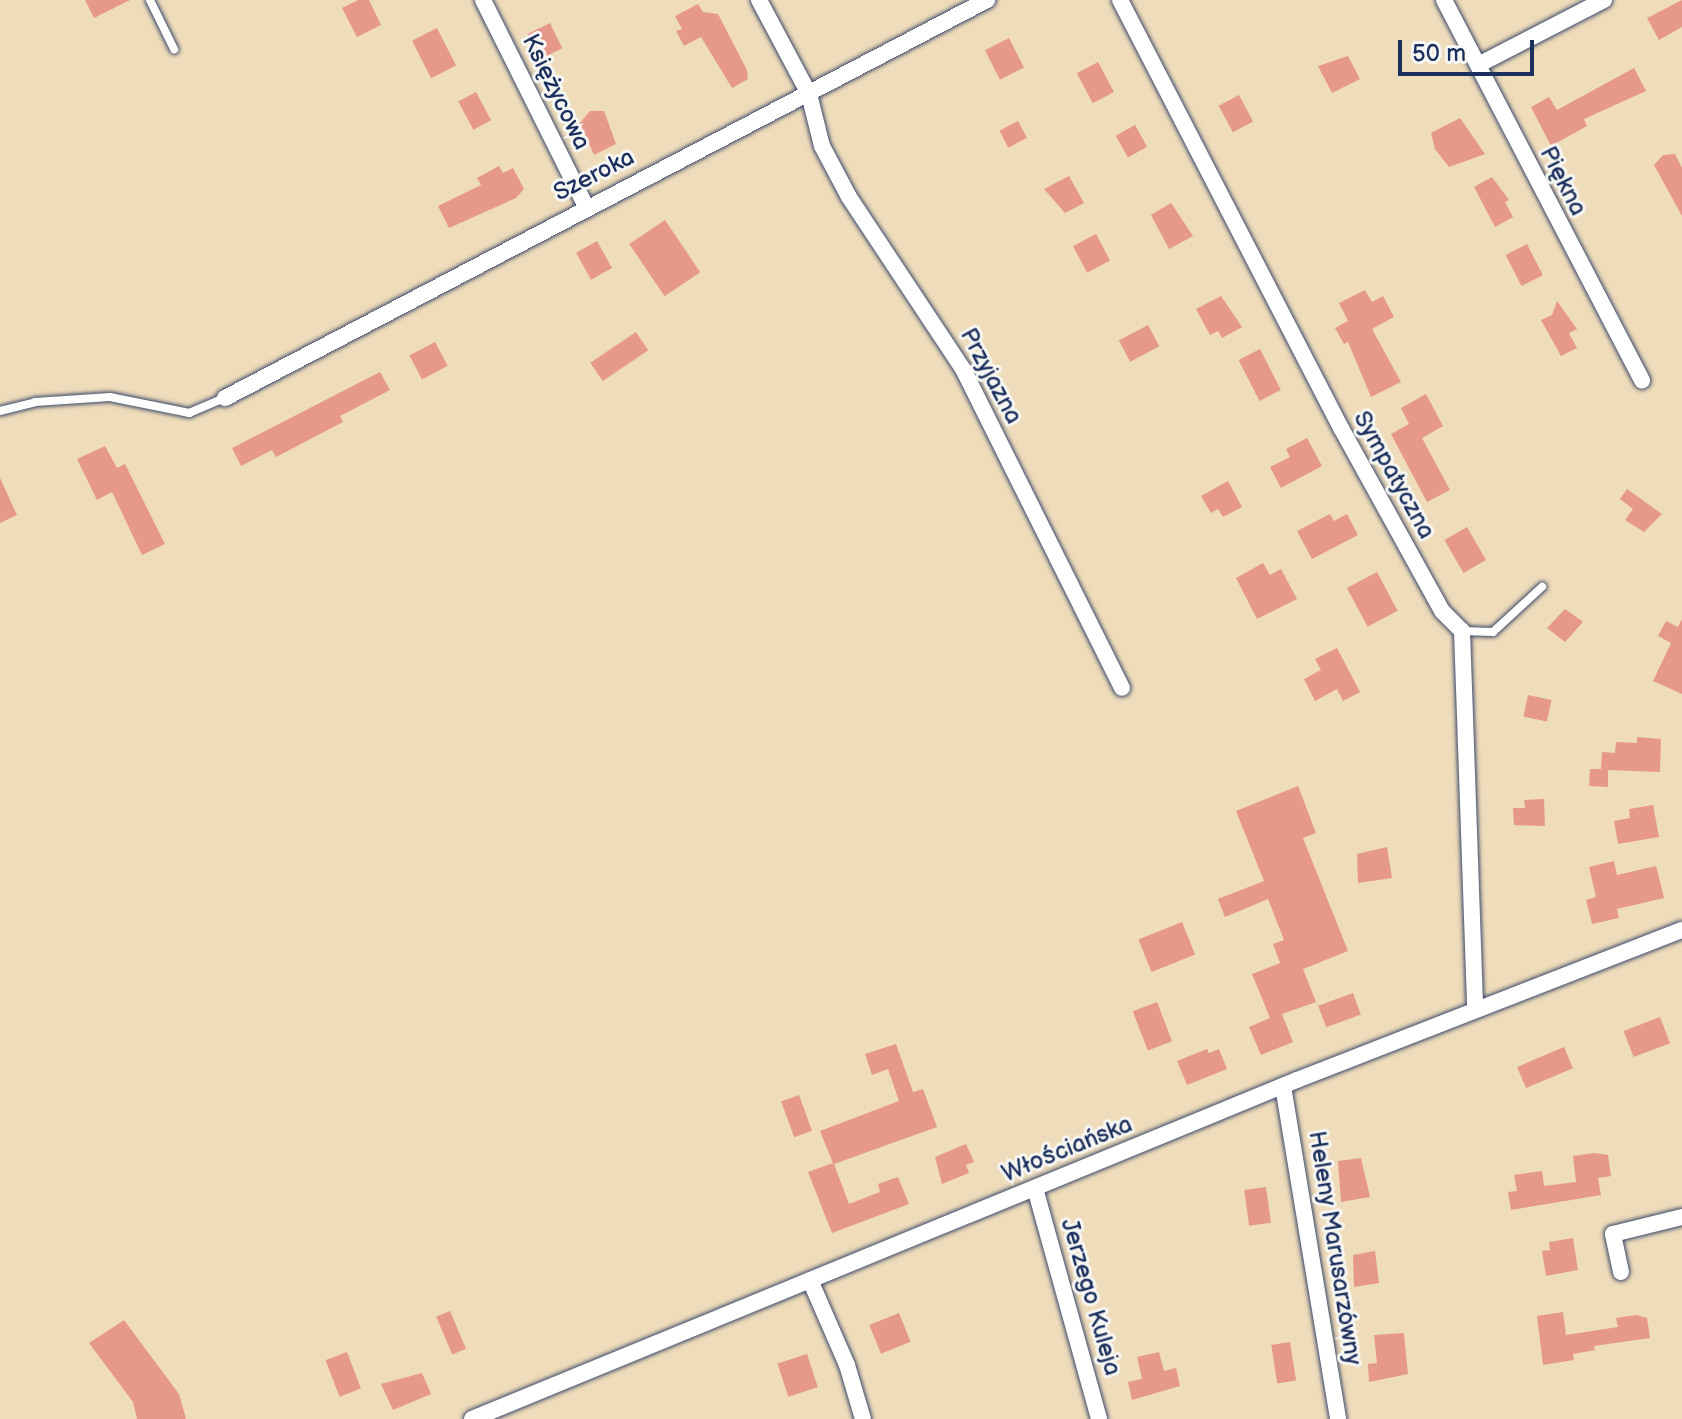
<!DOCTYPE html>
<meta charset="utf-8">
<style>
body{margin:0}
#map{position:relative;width:1682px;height:1419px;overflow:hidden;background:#efdcba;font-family:"Balsamiq Sans",sans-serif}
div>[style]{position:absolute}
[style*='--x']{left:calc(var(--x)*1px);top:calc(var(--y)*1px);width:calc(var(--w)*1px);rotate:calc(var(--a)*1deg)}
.building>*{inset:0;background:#e6988b;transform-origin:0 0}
.roads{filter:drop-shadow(0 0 2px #3b496c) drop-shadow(0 0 2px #3b496c)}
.service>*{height:8px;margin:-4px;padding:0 4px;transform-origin:4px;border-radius:4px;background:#fff}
.minor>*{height:16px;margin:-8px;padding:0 8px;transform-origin:8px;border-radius:8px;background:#fff}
span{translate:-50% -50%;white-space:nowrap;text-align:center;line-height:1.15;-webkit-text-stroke:6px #f6f6f2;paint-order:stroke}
.street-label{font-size:24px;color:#1b2f5e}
.scale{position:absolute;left:1398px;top:40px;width:136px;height:36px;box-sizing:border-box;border:4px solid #1b2f5e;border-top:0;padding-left:10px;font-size:24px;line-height:28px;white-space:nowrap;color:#1b2f5e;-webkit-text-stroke:6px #f6f6f2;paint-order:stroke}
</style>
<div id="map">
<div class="building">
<div style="clip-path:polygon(85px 0,130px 0,94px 18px)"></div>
<div style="clip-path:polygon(358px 0,369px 0,381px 25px,357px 37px,342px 8px)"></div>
<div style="clip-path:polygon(1682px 0,1682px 27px,1659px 40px,1647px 18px)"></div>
<div style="clip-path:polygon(698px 4px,703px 12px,718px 14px,747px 70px,748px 79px,732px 88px,701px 37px,684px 46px,676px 31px,682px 29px,675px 16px)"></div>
<div style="left:550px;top:23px;width:28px;height:25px;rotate:64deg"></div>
<div style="left:437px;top:28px;width:42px;height:28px;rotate:63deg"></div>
<div style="left:1009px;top:38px;width:33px;height:27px;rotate:63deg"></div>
<div style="clip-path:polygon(1348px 56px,1360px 79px,1332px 93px,1318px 66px)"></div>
<div style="left:1098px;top:62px;width:34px;height:24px;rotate:62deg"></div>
<div style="clip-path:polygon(1634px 68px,1646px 91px,1584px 119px,1587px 126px,1551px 146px,1531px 107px,1549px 97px,1557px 110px)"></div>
<div style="left:476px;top:92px;width:32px;height:20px;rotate:62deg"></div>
<div style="left:1239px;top:95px;width:30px;height:23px;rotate:62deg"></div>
<div style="clip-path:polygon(590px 111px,604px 111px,616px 144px,594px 155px,580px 123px)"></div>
<div style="clip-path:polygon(1460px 118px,1485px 154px,1449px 167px,1435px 149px,1431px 133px)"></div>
<div style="left:1018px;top:121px;width:19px;height:21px;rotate:62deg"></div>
<div style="left:1135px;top:125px;width:25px;height:22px;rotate:61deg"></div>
<div style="clip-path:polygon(1675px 154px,1682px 168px,1682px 216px,1654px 165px,1663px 155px)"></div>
<div style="clip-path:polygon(499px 166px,503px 173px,513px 168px,524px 189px,516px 198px,449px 228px,438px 206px,481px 185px,477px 178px)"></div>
<div style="clip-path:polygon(1069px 176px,1084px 203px,1065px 213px,1044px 189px)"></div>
<div style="clip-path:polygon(1492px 177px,1509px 200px,1505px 202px,1513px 217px,1495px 227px,1474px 187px)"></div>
<div style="clip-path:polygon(1171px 203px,1193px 236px,1169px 249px,1151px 215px)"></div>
<div style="left:665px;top:220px;width:63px;height:43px;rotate:56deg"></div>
<div style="left:1096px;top:234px;width:30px;height:26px;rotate:62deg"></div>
<div style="left:597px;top:241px;width:31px;height:24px;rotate:61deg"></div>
<div style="left:1527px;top:244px;width:35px;height:24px;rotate:63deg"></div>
<div style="clip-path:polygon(1365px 290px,1372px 302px,1383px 296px,1394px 317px,1372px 329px,1401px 382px,1371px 397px,1348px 342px,1344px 344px,1335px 328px,1348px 321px,1339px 303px)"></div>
<div style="clip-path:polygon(1221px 296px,1242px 327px,1222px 338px,1218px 331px,1210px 335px,1196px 309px)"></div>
<div style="clip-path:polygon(1557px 301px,1577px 329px,1569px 333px,1577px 348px,1561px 356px,1541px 320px,1552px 315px)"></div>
<div style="left:1148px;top:325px;width:24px;height:33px;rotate:62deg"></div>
<div style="left:636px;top:332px;width:22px;height:55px;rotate:56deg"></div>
<div style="left:435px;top:342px;width:27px;height:29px;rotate:62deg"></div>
<div style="left:1260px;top:349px;width:46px;height:24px;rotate:63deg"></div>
<div style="clip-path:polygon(380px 372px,390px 390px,340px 416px,343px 422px,276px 457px,272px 450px,241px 466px,232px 448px)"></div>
<div style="clip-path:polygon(1426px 394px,1443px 426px,1422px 438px,1450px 490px,1427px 502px,1391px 434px,1409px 424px,1401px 408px)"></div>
<div style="clip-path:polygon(1307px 438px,1322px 466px,1281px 488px,1270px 467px,1290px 457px,1286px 449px)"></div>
<div style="clip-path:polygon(105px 446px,117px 468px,125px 464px,165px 544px,142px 555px,112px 492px,97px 500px,77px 459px)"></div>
<div style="clip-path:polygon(0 478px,17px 515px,0 523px)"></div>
<div style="clip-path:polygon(1228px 481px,1242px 507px,1223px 517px,1218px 509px,1211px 513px,1201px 496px)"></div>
<div style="clip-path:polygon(1627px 489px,1662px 514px,1644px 532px,1625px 520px,1633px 509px,1620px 499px)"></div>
<div style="clip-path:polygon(1330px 514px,1334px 521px,1347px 514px,1358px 535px,1312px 559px,1297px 531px)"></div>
<div style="left:1467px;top:527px;width:38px;height:26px;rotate:60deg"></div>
<div style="clip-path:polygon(1263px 563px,1270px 575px,1281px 569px,1297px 599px,1257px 619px,1236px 578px)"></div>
<div style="left:1377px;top:572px;width:44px;height:34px;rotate:62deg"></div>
<div style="clip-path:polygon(1565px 609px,1583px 622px,1565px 642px,1547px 628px)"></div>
<div style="clip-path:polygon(1682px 619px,1682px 694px,1653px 681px,1671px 643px,1658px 636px,1666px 621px,1678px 627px)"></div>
<div style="clip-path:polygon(1337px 648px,1360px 692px,1343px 701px,1337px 689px,1315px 701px,1304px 679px,1321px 670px,1315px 659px)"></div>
<div style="left:1528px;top:695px;width:24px;height:22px;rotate:12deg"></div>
<div style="clip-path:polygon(1637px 737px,1661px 739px,1660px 772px,1608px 770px,1608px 787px,1589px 786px,1590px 769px,1601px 769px,1602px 752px,1615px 753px,1616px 742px,1637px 743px)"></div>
<div style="clip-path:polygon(1298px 786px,1316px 833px,1303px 838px,1348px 951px,1303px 969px,1316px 1002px,1282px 1014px,1293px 1042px,1261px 1055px,1249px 1027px,1270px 1018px,1252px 974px,1280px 963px,1273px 944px,1284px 940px,1268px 899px,1225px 917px,1218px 899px,1264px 881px,1236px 811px)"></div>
<div style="clip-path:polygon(1544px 799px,1545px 826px,1514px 825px,1513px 808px,1525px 808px,1524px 800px)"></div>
<div style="clip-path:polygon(1653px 805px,1659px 837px,1618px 844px,1614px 821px,1630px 818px,1629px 809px)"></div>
<div style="clip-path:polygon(1387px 847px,1392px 878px,1358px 883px,1357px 854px)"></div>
<div style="clip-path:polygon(1614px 861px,1617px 875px,1656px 866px,1664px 898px,1617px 909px,1619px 918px,1592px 924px,1586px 900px,1596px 897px,1589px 867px)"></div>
<div style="left:1182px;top:922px;width:35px;height:47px;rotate:68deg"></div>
<div style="left:1353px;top:993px;width:23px;height:37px;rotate:70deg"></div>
<div style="left:1157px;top:1002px;width:42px;height:26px;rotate:69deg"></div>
<div style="left:1660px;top:1017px;width:28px;height:39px;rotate:69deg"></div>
<div style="clip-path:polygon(896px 1044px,913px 1092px,923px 1089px,937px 1127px,834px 1164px,849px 1204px,880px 1192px,878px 1184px,898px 1177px,909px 1204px,832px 1233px,808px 1172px,833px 1163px,820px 1131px,899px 1101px,888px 1069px,872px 1075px,865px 1054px)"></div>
<div style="left:1564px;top:1047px;width:23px;height:51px;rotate:67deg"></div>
<div style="clip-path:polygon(1207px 1049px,1209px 1053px,1219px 1049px,1227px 1069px,1187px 1085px,1177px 1061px)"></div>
<div style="left:799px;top:1095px;width:38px;height:19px;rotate:70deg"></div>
<div style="clip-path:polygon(966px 1144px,974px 1162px,966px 1165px,969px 1173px,942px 1184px,935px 1157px)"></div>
<div style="clip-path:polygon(1594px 1153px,1608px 1155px,1611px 1176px,1598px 1178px,1601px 1195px,1511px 1210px,1508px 1192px,1517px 1191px,1514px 1175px,1542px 1171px,1544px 1186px,1576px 1182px,1573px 1156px)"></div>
<div style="clip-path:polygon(1361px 1158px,1370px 1197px,1341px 1202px,1338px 1161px)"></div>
<div style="left:1266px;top:1187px;width:36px;height:22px;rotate:82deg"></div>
<div style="clip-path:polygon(1573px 1238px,1578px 1270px,1546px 1276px,1542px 1251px,1550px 1250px,1549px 1242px)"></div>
<div style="clip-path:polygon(1375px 1251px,1379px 1283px,1354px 1287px,1353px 1255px)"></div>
<div style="left:450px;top:1311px;width:41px;height:15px;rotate:67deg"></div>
<div style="clip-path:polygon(1563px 1312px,1566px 1335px,1618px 1327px,1616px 1318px,1636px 1315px,1647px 1318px,1650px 1338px,1594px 1346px,1595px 1350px,1573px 1354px,1574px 1360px,1543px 1365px,1537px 1316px)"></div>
<div style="left:899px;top:1313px;width:31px;height:32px;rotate:68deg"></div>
<div style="clip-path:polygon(124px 1320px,179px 1394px,186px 1419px,137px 1419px,133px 1402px,89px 1343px)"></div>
<div style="clip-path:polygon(1404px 1333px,1408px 1374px,1369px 1382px,1368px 1364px,1377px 1363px,1374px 1335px)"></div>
<div style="left:1290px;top:1342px;width:39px;height:19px;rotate:81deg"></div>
<div style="left:347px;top:1352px;width:39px;height:23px;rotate:69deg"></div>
<div style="clip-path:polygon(1159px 1352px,1164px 1371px,1176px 1368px,1180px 1386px,1132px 1400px,1128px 1382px,1142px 1379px,1137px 1357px)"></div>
<div style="left:807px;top:1354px;width:35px;height:31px;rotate:72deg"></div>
<div style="clip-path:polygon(422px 1373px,431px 1394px,393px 1410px,381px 1384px)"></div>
</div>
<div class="roads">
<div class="service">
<div style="--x:150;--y:0;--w:55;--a:63.9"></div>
<div style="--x:0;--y:411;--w:36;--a:-14"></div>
<div style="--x:35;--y:402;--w:75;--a:-3.8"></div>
<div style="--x:110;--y:397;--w:81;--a:11.4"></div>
<div style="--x:189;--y:413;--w:39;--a:-23"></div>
<div style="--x:1462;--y:631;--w:31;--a:2"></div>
<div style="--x:1493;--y:632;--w:67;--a:-42.6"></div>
</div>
<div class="minor">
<div style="--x:483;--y:0;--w:229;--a:63.5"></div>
<div style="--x:759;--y:0;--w:106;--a:62"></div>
<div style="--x:809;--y:94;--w:54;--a:76"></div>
<div style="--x:822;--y:146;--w:58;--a:62.1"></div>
<div style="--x:849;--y:197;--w:209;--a:56.5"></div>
<div style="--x:964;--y:371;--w:354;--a:63.5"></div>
<div style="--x:1120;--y:0;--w:482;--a:62.7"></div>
<div style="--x:1341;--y:428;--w:209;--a:61.1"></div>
<div style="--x:1442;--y:611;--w:28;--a:45"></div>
<div style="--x:1462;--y:631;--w:377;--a:88"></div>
<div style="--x:1444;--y:0;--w:429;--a:62.5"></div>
<div style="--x:1478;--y:65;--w:142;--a:-27.3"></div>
<div style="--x:225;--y:398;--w:860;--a:-27.58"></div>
<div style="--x:1283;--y:1086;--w:338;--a:80.6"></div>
<div style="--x:1035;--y:1188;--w:240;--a:74.5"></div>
<div style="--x:1621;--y:1272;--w:39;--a:-102"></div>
<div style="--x:1613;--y:1234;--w:71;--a:-13.8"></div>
<div style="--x:810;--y:1280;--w:93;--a:66.5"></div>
<div style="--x:847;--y:1365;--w:56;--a:73.5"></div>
<div style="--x:472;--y:1419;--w:892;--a:-22.34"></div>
<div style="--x:1297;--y:1080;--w:413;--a:-21.3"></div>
</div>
</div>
<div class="street-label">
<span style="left:556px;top:92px;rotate:64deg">Księżycowa</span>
<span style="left:594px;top:175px;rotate:-27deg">Szeroka</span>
<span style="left:1563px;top:181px;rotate:63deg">Piękna</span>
<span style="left:991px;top:376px;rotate:62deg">Przyjazna</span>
<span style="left:1394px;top:475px;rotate:61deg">Sympatyczna</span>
<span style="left:1067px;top:1149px;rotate:-22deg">Włościańska</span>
<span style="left:1335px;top:1248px;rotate:81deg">Heleny Marusarzówny</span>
<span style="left:1091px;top:1297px;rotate:74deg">Jerzego Kuleja</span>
</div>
<div class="scale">50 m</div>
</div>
